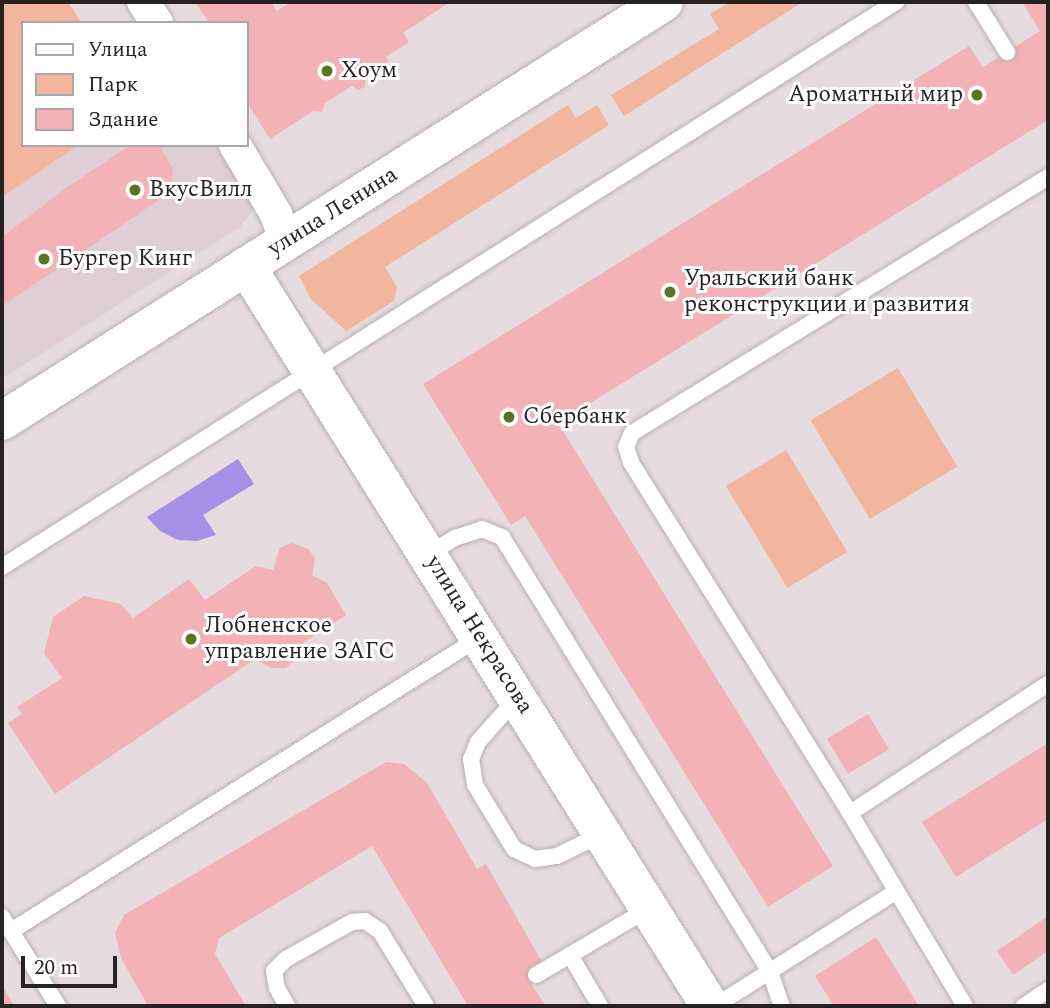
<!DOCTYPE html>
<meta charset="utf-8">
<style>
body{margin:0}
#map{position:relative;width:1050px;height:1008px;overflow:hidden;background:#e6dce0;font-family:Spectral,serif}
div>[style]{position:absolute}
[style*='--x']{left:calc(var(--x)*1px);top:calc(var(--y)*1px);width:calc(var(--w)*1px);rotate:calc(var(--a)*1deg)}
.built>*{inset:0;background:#e0ced7}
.green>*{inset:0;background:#f2b59e;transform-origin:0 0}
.water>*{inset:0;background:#a391e7}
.building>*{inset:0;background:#f2b2b6;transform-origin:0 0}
.roads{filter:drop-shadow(0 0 2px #b8aeb3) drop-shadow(0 0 2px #b8aeb3)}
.lane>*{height:16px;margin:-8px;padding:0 8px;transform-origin:8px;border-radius:8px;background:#fff}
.street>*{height:32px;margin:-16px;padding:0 16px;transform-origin:16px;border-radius:16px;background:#fff}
.secondary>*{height:38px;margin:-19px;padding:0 19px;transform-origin:19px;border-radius:19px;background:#fff}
.dots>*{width:19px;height:19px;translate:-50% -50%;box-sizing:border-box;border:4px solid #fff;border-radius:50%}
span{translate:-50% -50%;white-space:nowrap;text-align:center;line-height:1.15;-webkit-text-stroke:6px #fff;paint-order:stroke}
.poi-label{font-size:23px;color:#272325}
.left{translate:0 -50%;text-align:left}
.right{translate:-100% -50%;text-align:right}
.street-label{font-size:23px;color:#272325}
.frame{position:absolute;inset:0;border:4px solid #272325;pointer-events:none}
.legend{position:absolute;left:21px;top:21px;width:228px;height:126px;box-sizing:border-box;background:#fff;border:2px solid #a9a7a8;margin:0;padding:9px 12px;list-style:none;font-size:21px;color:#272325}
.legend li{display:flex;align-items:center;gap:14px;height:35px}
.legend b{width:35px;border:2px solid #a9a7a8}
.scale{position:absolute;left:21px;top:956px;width:96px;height:32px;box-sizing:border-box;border:4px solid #272325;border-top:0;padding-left:9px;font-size:21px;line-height:24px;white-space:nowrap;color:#272325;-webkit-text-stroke:5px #fff;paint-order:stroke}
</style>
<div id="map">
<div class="built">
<div style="clip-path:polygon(79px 145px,217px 145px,251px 197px,252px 211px,240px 227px,2px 379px,2px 197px)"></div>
</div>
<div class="green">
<div style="clip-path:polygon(2px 2px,68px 2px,82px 23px,23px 23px,23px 145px,79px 145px,2px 197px)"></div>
<div style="clip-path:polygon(730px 2px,803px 2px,624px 116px,611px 95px,719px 29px,710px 14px)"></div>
<div style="clip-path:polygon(568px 105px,576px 118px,597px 105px,609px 125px,385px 267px,397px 287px,394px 301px,346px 331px,311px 299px,299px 276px)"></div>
<div style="left:898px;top:368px;width:115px;height:102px;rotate:59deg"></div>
<div style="left:786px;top:450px;width:119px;height:70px;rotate:59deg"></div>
</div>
<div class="water">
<div style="clip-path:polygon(238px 459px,254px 484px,203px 515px,216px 535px,197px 541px,178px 540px,160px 531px,147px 517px)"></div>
</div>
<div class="building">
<div style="clip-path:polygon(195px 2px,271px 2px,277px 11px,291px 2px,450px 2px,403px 33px,409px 42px,386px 57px,389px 62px,366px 77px,365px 87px,358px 90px,352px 86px,325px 103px,322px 112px,313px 111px,270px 139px,247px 103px,247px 23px,209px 23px)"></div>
<div style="clip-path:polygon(1022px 2px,1048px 2px,1048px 120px,558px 423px,833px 866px,768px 907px,525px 516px,511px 525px,423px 384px,969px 46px,983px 67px,1040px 31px)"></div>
<div style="clip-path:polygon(130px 145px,159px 145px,173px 169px,172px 184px,165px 196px,2px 306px,2px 237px,62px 191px)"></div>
<div style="clip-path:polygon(291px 543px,308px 549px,315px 558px,312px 575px,327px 583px,346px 615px,300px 645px,296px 658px,286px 668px,271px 668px,255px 659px,55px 794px,8px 723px,22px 714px,17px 707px,62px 678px,44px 653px,53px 617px,84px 596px,121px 604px,133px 618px,189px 579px,205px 600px,256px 566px,273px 570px,280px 548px)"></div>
<div style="left:868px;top:714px;width:41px;height:48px;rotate:59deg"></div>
<div style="clip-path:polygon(1048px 743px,1048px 819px,956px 877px,922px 822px)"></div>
<div style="clip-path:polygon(386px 762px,404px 764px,427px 783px,477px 869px,486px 864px,541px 960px,532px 985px,546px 1006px,468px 1006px,372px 846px,219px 938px,215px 954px,246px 1006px,148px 1006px,121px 958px,115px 933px,124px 915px)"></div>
<div style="clip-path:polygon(1048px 916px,1048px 951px,1013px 975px,997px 951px)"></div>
<div style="clip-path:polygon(876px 937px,919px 1006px,834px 1006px,815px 976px)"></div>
<div style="clip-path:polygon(2px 985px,14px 1006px,2px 1006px)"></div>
</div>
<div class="roads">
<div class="lane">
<div style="--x:976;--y:2;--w:59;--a:58.2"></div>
<div style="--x:429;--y:554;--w:31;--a:-32"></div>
<div style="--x:455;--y:538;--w:28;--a:-18"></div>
<div style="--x:482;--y:529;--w:22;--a:22"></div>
<div style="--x:502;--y:537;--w:511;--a:58.36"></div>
<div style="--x:770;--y:972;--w:36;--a:71"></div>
<div style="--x:2;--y:567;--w:1058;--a:-32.29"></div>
<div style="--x:517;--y:698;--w:59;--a:131.6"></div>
<div style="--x:478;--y:742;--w:18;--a:112"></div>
<div style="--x:471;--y:759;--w:26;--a:81"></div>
<div style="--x:475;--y:785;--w:75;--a:58.6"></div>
<div style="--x:514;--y:849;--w:23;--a:25"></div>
<div style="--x:535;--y:859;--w:22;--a:-8"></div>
<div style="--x:557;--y:856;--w:50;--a:-26.1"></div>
<div style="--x:850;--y:813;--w:236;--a:-33.1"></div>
<div style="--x:2;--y:917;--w:105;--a:57.8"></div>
<div style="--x:11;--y:931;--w:552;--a:-32.05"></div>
<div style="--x:570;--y:955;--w:59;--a:59.5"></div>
<div style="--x:536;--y:975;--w:130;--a:-30.5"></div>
<div style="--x:287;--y:1006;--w:21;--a:-119"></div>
<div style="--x:277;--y:988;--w:17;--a:-100"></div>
<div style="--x:274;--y:971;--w:17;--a:-45"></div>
<div style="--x:286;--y:959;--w:76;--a:-29.3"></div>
<div style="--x:352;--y:922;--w:13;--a:-4"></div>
<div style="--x:365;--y:921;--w:18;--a:34"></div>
<div style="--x:380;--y:931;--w:88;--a:58.5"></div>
<div style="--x:715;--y:1006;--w:213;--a:-32.3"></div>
<div style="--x:965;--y:1006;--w:225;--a:-120.8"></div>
<div style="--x:850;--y:813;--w:414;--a:-122"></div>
<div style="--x:631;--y:462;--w:16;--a:-108"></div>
<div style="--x:626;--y:447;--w:15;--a:-67"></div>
<div style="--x:632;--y:433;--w:488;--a:-31.6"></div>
<div style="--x:1024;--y:1006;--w:29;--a:-34"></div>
</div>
<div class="street">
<div style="--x:143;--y:2;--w:25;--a:56"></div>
<div style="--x:235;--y:145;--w:80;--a:59.3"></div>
<div style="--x:276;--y:214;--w:31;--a:71"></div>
</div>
<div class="secondary">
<div style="--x:246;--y:266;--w:873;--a:57.91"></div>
<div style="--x:2;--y:421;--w:783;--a:-32.33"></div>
</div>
</div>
<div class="dots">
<div style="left:327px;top:71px;background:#5c7323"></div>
<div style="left:977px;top:95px;background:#5c7323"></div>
<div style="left:135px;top:190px;background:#5c7323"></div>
<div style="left:44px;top:259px;background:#5c7323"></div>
<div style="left:670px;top:292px;background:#5c7323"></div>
<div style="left:509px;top:417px;background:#5c7323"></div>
<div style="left:191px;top:639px;background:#5c7323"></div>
</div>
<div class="poi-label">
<span class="left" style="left:341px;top:71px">Хоум</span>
<span class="right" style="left:963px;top:95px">Ароматный мир</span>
<span class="left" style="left:149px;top:190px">ВкусВилл</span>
<span class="left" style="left:58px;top:259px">Бургер Кинг</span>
<span class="left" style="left:684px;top:292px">Уральский банк<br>реконструкции и развития</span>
<span class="left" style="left:523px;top:417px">Сбербанк</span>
<span class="left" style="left:205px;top:639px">Лобненское<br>управление ЗАГС</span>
</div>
<div class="street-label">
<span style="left:333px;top:212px;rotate:-32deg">улица Ленина</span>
<span style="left:479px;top:635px;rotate:58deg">улица Некрасова</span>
</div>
<div class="frame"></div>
<ul class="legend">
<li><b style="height:9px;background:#fff"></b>Улица</li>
<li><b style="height:19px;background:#f2b59e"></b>Парк</li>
<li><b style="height:19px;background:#f2b2b6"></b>Здание</li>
</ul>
<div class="scale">20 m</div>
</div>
